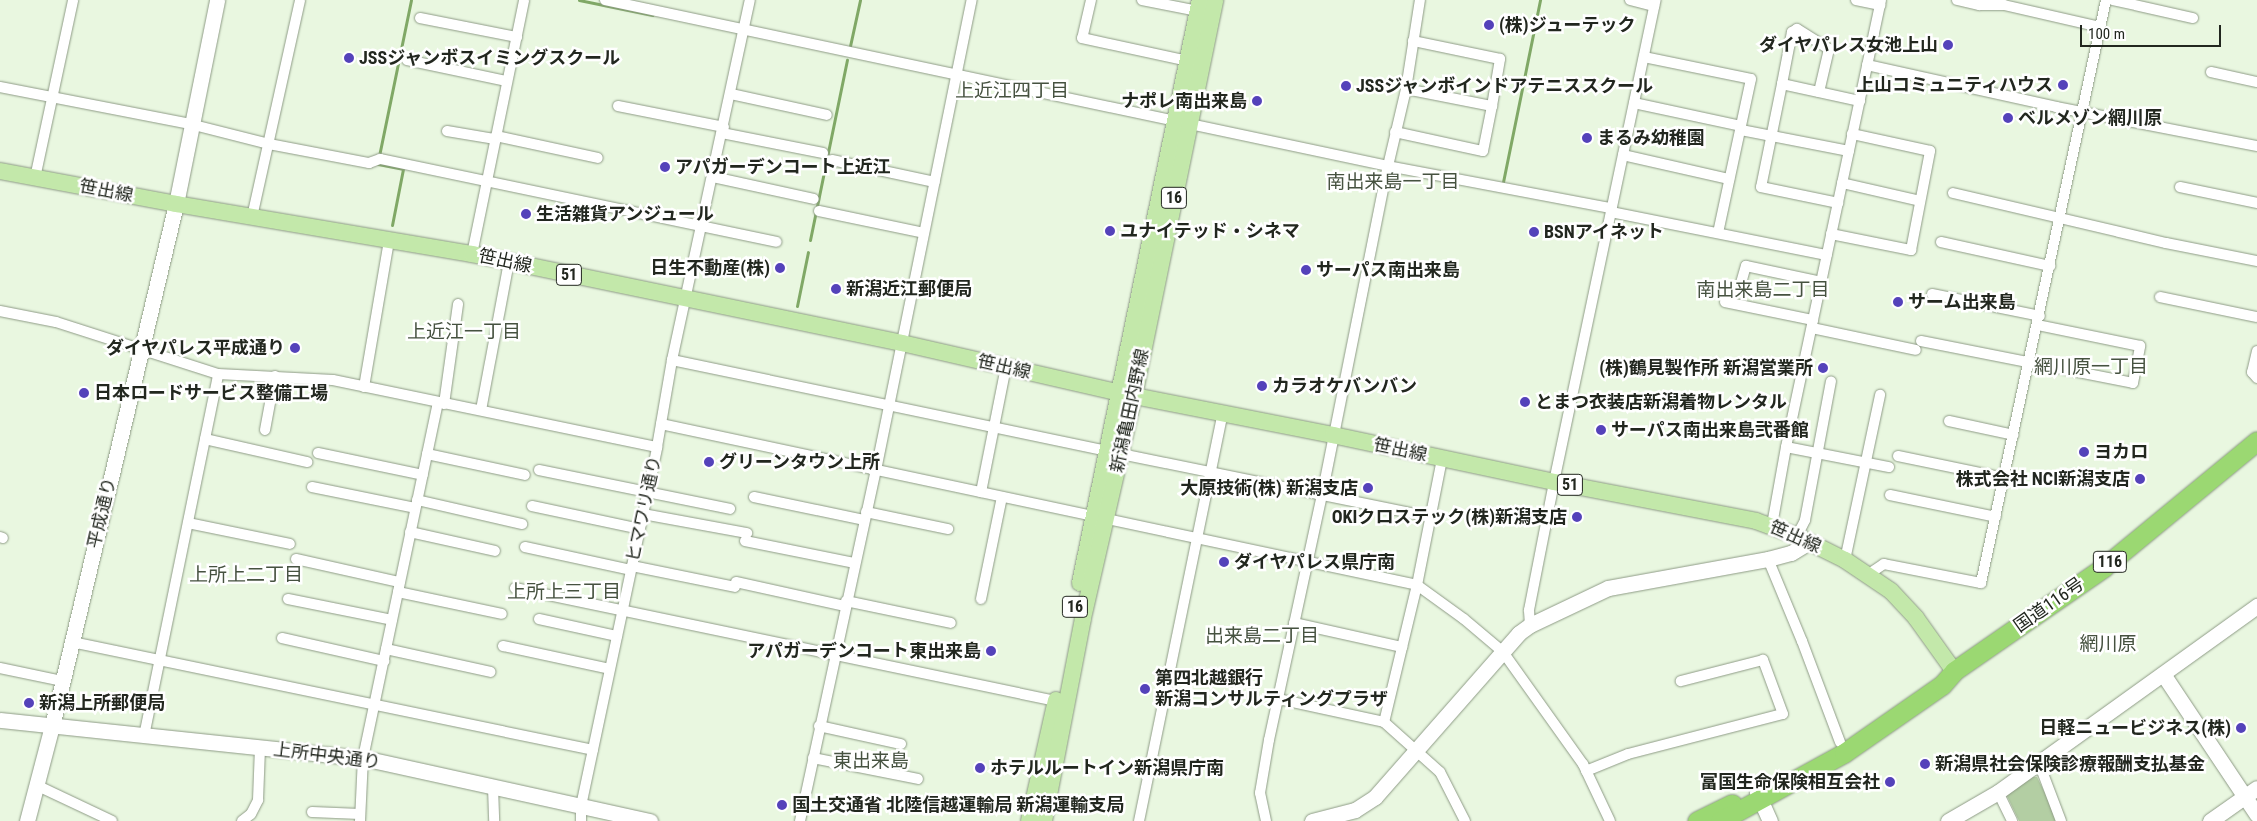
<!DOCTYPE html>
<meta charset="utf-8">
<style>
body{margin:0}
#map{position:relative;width:2257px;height:821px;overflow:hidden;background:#e9f7e0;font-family:"Roboto Condensed","Noto Sans JP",sans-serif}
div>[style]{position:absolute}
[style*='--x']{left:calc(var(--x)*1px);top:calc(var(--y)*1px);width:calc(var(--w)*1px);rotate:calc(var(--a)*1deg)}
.green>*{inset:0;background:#b3cea3}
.stream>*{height:3px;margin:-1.5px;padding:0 1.5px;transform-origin:1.5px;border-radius:1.5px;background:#80a866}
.roads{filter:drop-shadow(0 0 1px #8e9b86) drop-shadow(0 0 1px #8e9b86)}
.street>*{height:10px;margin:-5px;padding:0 5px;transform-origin:5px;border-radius:5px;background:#fff}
.secondary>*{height:15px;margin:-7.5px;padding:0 7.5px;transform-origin:7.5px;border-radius:7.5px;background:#fff}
.primary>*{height:16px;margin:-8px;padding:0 8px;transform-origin:8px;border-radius:8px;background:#c3e8aa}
.highway>*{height:19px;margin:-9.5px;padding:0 9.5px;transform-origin:9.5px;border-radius:9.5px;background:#9bd872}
.dots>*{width:14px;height:14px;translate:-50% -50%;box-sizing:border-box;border:2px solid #fff;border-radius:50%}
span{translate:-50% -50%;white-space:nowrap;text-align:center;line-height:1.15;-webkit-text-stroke:5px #fff;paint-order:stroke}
.shield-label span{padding:1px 4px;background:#fff;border:1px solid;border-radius:4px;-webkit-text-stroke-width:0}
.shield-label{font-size:16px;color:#22271f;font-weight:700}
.poi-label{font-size:18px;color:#22271f;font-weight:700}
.left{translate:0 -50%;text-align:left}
.right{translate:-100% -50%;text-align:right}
.street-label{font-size:18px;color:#22271f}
.neighbourhood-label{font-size:19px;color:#465240}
.scale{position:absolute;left:2080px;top:25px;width:141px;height:22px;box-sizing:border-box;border:2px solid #22271f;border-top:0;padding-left:6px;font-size:15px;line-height:18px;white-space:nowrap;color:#22271f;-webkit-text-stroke:4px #fff;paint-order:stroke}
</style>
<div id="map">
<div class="green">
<div style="clip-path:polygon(2031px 777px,2037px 777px,2059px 821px,2019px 821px,2007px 796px,2008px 792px)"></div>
</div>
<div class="stream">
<div style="--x:579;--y:0;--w:75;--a:11.6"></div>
<div style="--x:850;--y:46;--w:47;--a:-77.7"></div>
<div style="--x:379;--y:156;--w:159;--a:-78.4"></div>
<div style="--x:378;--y:164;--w:25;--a:11"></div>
<div style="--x:403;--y:169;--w:57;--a:101.1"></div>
<div style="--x:1503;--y:182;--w:186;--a:-78.5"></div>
<div style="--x:810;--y:240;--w:184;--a:-78.4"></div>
<div style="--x:797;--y:306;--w:55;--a:-78.5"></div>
</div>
<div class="roads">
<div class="street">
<div style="--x:605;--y:0;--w:800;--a:11.97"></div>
<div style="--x:1388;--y:166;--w:227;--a:10.7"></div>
<div style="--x:1091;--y:0;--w:39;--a:103"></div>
<div style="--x:1082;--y:38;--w:108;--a:12.2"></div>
<div style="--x:1142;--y:0;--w:57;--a:11.1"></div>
<div style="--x:1630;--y:0;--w:25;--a:14"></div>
<div style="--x:1856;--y:0;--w:25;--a:12"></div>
<div style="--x:1957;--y:0;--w:23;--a:13"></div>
<div style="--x:1979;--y:5;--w:25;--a:0"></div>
<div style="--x:2004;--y:5;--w:98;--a:12.9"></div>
<div style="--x:2113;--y:0;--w:82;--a:12.7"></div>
<div style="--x:420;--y:18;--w:99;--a:11.1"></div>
<div style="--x:1644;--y:57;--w:109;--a:11.6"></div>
<div style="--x:1751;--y:79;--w:157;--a:102.1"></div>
<div style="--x:407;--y:60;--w:102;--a:11.9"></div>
<div style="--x:1867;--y:65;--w:194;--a:12.5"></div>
<div style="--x:2056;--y:107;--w:205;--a:11"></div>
<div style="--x:2211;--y:72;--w:47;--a:12.3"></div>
<div style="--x:1782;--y:84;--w:105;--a:101.5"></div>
<div style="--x:1761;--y:187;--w:79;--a:11.7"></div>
<div style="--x:0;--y:87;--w:194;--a:11"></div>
<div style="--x:190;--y:124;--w:81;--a:14.2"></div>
<div style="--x:269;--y:144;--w:102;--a:10.8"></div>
<div style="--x:369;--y:163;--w:12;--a:-20"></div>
<div style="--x:380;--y:159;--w:405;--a:11.8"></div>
<div style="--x:1406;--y:89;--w:88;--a:11.2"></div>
<div style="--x:1819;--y:92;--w:44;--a:-76.9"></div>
<div style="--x:1829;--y:49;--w:38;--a:-148"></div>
<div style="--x:1797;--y:29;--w:6;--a:149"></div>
<div style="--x:1792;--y:32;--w:53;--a:100.9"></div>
<div style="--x:1782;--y:84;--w:80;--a:12.3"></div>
<div style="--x:731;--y:94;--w:98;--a:12.3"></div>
<div style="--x:1634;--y:103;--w:109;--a:12.1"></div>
<div style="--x:618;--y:106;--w:108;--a:11.2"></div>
<div style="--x:1741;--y:130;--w:110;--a:11"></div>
<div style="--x:447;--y:131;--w:49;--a:9.5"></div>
<div style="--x:1395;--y:132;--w:90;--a:12.2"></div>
<div style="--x:1483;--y:151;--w:46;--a:-78.7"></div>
<div style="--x:1492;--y:106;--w:48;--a:-80.3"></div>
<div style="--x:1500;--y:59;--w:89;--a:-168.3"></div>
<div style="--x:722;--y:133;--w:103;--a:11.2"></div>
<div style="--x:496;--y:136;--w:104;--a:12.2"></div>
<div style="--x:1623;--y:155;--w:109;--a:12.8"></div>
<div style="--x:832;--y:160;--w:105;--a:12.1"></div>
<div style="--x:713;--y:177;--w:103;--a:12.3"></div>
<div style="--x:35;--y:178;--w:182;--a:-77.9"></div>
<div style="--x:1842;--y:183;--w:80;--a:13"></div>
<div style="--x:2180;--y:187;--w:79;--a:11.7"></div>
<div style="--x:1953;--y:193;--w:219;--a:13.2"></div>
<div style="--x:2166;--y:243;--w:93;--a:11.2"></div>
<div style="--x:819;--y:211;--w:107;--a:11.8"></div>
<div style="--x:1611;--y:212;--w:220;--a:11.3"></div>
<div style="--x:252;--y:217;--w:222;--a:-77.5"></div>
<div style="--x:1831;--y:234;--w:82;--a:11.3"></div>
<div style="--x:1911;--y:250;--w:101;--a:-79.1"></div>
<div style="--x:1930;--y:151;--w:80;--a:-167.7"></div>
<div style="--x:1941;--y:242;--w:112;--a:12.4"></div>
<div style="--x:472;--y:254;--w:259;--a:-78.4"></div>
<div style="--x:1741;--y:283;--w:18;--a:-74"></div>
<div style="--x:1746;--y:266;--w:77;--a:12"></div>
<div style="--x:1932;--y:294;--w:110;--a:11.5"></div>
<div style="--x:2160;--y:297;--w:99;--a:11.7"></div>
<div style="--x:1725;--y:302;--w:90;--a:11.6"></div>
<div style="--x:0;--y:311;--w:57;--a:11.1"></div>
<div style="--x:56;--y:322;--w:170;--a:17.8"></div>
<div style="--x:218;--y:374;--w:115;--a:3"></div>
<div style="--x:333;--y:380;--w:331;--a:11.7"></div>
<div style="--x:1812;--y:328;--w:106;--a:11.9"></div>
<div style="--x:1921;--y:341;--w:216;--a:11.2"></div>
<div style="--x:2133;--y:383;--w:38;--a:-79"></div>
<div style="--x:2140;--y:346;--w:104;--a:-168.4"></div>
<div style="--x:2257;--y:351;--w:22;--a:103"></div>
<div style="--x:2252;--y:372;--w:8;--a:50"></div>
<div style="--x:672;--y:360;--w:444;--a:11.8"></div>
<div style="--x:364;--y:387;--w:149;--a:-80.3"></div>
<div style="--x:444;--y:404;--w:101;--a:-82"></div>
<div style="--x:481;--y:410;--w:151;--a:-79.3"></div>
<div style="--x:1949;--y:421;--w:66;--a:12.2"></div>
<div style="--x:661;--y:424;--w:773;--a:12.02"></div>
<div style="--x:1417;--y:585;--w:58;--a:35.9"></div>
<div style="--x:1464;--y:619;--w:51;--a:40.2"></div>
<div style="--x:1503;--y:652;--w:138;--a:54.5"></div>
<div style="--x:1583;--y:764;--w:63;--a:64.7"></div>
<div style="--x:265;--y:430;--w:55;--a:-79.5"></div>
<div style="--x:205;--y:439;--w:105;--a:12.7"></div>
<div style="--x:1786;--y:447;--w:105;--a:11"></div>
<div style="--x:318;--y:453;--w:107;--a:11.8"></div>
<div style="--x:427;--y:454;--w:100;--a:12.1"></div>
<div style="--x:1121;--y:454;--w:315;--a:11.5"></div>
<div style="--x:1898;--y:456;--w:108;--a:11.7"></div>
<div style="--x:1442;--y:459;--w:128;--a:101.2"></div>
<div style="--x:1417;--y:585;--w:141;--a:103.5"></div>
<div style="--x:1384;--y:722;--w:75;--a:41.8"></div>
<div style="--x:1440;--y:772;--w:55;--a:63"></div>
<div style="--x:539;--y:470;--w:195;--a:11.5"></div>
<div style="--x:312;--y:487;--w:105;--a:11.5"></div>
<div style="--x:981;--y:492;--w:127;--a:-78.7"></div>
<div style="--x:1890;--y:495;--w:108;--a:11.7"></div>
<div style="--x:754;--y:497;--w:112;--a:11.8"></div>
<div style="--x:417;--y:500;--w:108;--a:12.9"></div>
<div style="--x:532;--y:506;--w:110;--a:12"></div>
<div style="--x:866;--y:512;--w:84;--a:11.7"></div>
<div style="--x:643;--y:514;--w:106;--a:10.4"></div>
<div style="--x:188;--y:523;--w:104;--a:11.6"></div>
<div style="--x:1772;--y:525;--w:79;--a:-79.8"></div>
<div style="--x:1786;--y:447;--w:457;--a:-78"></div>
<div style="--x:410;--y:532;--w:87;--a:12.6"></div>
<div style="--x:1797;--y:536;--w:18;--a:-63"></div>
<div style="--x:1805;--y:520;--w:141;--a:-79.4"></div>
<div style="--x:0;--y:537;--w:3;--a:18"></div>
<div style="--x:745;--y:541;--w:111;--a:11.4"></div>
<div style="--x:525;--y:547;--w:108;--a:12.2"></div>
<div style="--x:296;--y:559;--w:106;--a:12.6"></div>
<div style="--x:1768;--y:559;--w:89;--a:67.5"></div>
<div style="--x:1802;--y:641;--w:108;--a:69.4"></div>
<div style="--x:1845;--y:560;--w:169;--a:-78"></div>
<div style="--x:632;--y:566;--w:105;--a:11.5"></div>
<div style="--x:1869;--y:574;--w:18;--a:-34"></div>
<div style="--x:1884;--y:564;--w:99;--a:11.1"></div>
<div style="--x:1981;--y:583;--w:596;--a:-77.9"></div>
<div style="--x:736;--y:582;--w:112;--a:12.4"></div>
<div style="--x:515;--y:588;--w:553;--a:11.8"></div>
<div style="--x:398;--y:592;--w:106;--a:11.9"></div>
<div style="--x:288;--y:599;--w:106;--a:11.4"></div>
<div style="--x:981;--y:599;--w:104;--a:-78.4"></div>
<div style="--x:846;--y:601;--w:107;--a:11.8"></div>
<div style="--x:539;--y:619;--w:80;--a:12.3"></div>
<div style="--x:1294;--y:623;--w:111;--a:12.5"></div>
<div style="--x:1530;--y:625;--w:15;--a:-94"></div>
<div style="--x:1529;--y:610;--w:130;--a:-78.9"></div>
<div style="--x:1554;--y:482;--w:493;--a:-78.1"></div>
<div style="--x:282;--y:638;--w:105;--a:12.7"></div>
<div style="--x:72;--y:642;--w:532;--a:11.71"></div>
<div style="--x:503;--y:646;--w:109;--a:12.1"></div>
<div style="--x:386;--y:649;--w:107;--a:12.4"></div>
<div style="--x:0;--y:668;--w:63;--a:11.8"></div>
<div style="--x:1278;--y:699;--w:108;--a:12.2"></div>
<div style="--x:819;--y:726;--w:84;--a:12.4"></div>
<div style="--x:144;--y:736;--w:369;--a:-78.4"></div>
<div style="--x:813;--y:758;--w:107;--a:11.3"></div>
<div style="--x:2039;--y:763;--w:62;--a:69.2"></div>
<div style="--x:1586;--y:771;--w:45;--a:-22"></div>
<div style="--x:1628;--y:754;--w:160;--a:-14.5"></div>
<div style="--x:1783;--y:714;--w:58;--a:-110.3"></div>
<div style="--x:1763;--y:660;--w:85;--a:165.6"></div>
<div style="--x:36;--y:785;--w:84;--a:25.3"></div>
<div style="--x:493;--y:787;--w:34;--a:88"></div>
<div style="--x:1998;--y:792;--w:32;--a:64"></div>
<div style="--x:312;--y:812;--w:48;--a:2.4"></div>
<div style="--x:242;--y:821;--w:11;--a:-38"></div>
<div style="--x:251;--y:814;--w:16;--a:-63"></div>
<div style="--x:258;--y:800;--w:52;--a:-87.8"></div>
<div style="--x:360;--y:821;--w:63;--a:-87.3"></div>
<div style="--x:363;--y:758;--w:363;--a:-78.1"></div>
<div style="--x:581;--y:821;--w:15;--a:-90"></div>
<div style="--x:581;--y:806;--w:367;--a:-78"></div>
<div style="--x:657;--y:447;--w:88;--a:-80.2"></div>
<div style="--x:672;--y:360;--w:368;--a:-77.8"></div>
<div style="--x:800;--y:821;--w:359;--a:-77.8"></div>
<div style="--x:876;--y:470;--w:480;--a:-78.5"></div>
<div style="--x:1139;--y:821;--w:414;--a:-78.4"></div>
<div style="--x:1266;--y:821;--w:29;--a:-102"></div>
<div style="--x:1260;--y:793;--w:54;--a:-80.4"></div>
<div style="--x:1269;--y:740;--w:251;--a:-77.8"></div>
<div style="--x:1322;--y:495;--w:336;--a:-78.7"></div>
<div style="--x:1388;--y:166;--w:79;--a:-76.8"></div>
<div style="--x:1406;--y:89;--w:90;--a:-81.1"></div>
</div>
<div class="secondary">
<div style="--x:2163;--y:674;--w:169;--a:56.3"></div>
<div style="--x:0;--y:720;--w:365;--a:6"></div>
<div style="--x:363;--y:758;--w:294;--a:12.4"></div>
<div style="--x:1757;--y:792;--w:32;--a:66"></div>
<div style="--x:27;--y:821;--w:98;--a:-75.3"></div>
<div style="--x:52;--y:726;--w:537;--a:-76.64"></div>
<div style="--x:176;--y:204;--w:208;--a:-78.6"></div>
<div style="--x:1312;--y:821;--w:44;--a:-14.3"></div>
<div style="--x:1355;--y:810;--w:24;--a:-33"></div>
<div style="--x:1375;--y:797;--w:218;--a:-48.7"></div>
<div style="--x:1519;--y:633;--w:14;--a:-36"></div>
<div style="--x:1530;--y:625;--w:86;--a:-25.4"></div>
<div style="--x:1608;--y:588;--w:163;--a:-10.3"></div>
<div style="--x:1768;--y:559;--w:24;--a:-15"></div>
<div style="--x:1791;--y:553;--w:21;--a:-31"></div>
<div style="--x:1948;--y:821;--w:58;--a:-30.1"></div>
<div style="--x:1998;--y:792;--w:319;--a:-35.7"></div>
<div style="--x:2210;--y:821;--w:57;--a:-35.1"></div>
</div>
<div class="primary">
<div style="--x:0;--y:171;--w:179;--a:10.6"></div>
<div style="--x:176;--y:204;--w:300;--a:9.6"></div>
<div style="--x:472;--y:254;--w:439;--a:11.7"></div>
<div style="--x:902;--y:343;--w:238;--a:12.9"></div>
<div style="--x:1134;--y:396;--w:203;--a:11.1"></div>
<div style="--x:1333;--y:435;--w:226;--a:12"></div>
<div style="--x:1554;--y:482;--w:206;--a:10.9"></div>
<div style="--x:1756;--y:521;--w:44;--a:20.1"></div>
<div style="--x:1797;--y:536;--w:54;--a:26.6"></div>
<div style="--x:1845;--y:560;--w:55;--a:34"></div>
<div style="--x:1891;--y:591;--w:37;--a:47"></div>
<div style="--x:1916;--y:618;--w:65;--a:54.4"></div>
<div style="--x:1080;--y:583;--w:595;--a:-78.37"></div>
<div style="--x:1029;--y:821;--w:124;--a:-77.4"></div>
<div style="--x:1044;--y:821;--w:207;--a:-79.1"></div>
<div style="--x:1083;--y:618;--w:228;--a:-77.1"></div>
<div style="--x:1134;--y:396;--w:404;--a:-78.4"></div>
</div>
<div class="highway">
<div style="--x:1697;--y:821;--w:39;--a:-26"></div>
<div style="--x:1720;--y:821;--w:141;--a:-28.7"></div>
<div style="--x:1844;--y:753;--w:119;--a:-34.8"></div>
<div style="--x:1942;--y:685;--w:18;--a:-49"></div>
<div style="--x:1954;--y:671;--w:183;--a:-34.7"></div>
<div style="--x:2104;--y:567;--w:198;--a:-39.5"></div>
</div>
</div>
<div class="dots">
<div style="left:1489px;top:25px;background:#5442ba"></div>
<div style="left:1948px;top:45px;background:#5442ba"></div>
<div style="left:349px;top:58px;background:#5442ba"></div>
<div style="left:2063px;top:85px;background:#5442ba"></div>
<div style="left:1346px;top:86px;background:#5442ba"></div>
<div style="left:1257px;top:101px;background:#5442ba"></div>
<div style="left:2008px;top:118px;background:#5442ba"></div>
<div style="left:1587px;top:138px;background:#5442ba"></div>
<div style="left:665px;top:167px;background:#5442ba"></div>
<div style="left:526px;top:214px;background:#5442ba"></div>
<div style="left:1110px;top:231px;background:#5442ba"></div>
<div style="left:1534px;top:232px;background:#5442ba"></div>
<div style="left:780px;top:268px;background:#5442ba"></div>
<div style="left:1306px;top:270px;background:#5442ba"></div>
<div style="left:836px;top:289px;background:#5442ba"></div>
<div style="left:1898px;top:302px;background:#5442ba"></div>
<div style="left:295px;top:348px;background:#5442ba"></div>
<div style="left:1823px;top:368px;background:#5442ba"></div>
<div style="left:1262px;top:386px;background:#5442ba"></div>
<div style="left:84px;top:393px;background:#5442ba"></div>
<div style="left:1525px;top:402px;background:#5442ba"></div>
<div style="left:1601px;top:430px;background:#5442ba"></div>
<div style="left:2084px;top:452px;background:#5442ba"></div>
<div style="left:709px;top:462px;background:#5442ba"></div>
<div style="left:2140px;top:479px;background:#5442ba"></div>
<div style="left:1368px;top:488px;background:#5442ba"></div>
<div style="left:1577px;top:517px;background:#5442ba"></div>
<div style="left:1224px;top:562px;background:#5442ba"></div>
<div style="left:991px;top:651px;background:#5442ba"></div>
<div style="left:1145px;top:689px;background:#5442ba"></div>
<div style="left:29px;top:703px;background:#5442ba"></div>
<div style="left:2241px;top:728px;background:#5442ba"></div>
<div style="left:1925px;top:764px;background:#5442ba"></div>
<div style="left:980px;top:768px;background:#5442ba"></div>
<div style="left:1890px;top:782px;background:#5442ba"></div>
<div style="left:782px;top:805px;background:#5442ba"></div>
</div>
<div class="shield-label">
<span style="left:1174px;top:198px">16</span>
<span style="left:569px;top:275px">51</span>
<span style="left:1570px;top:485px">51</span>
<span style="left:2110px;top:562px">116</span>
<span style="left:1075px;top:607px">16</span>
</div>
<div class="poi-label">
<span class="left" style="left:1499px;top:25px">(株)ジューテック</span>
<span class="right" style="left:1938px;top:45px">ダイヤパレス女池上山</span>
<span class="left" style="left:359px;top:58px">JSSジャンボスイミングスクール</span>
<span class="right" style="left:2053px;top:85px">上山コミュニティハウス</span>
<span class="left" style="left:1356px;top:86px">JSSジャンボインドアテニススクール</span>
<span class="right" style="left:1247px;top:101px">ナポレ南出来島</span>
<span class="left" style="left:2018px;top:118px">ベルメゾン網川原</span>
<span class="left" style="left:1597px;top:138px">まるみ幼稚園</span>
<span class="left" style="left:675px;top:167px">アパガーデンコート上近江</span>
<span class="left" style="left:536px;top:214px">生活雑貨アンジュール</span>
<span class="left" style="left:1120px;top:231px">ユナイテッド・シネマ</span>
<span class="left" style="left:1544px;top:232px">BSNアイネット</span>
<span class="right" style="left:770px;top:268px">日生不動産(株)</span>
<span class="left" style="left:1316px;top:270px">サーパス南出来島</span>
<span class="left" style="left:846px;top:289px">新潟近江郵便局</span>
<span class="left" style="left:1908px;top:302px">サーム出来島</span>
<span class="right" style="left:285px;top:348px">ダイヤパレス平成通り</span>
<span class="right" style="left:1813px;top:368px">(株)鶴見製作所 新潟営業所</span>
<span class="left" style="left:1272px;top:386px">カラオケバンバン</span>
<span class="left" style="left:94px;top:393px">日本ロードサービス整備工場</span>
<span class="left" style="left:1535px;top:402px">とまつ衣装店新潟着物レンタル</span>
<span class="left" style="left:1611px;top:430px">サーパス南出来島弐番館</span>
<span class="left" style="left:2094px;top:452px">ヨカロ</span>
<span class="left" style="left:719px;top:462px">グリーンタウン上所</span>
<span class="right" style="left:2130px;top:479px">株式会社 NCI新潟支店</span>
<span class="right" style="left:1358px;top:488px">大原技術(株) 新潟支店</span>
<span class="right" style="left:1567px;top:517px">OKIクロステック(株)新潟支店</span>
<span class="left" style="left:1234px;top:562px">ダイヤパレス県庁南</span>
<span class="right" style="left:981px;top:651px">アパガーデンコート東出来島</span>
<span class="left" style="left:1155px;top:689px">第四北越銀行<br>新潟コンサルティングプラザ</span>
<span class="left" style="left:39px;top:703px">新潟上所郵便局</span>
<span class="right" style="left:2231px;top:728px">日軽ニュービジネス(株)</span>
<span class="left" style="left:1935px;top:764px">新潟県社会保険診療報酬支払基金</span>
<span class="left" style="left:990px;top:768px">ホテルルートイン新潟県庁南</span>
<span class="right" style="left:1880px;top:782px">富国生命保険相互会社</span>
<span class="left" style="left:792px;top:805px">国土交通省 北陸信越運輸局 新潟運輸支局</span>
</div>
<div class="street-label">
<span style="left:106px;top:191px;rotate:11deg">笹出線</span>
<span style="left:505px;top:261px;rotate:12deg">笹出線</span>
<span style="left:1004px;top:367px;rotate:13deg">笹出線</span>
<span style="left:1130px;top:411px;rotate:-78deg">新潟亀田内野線</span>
<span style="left:1400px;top:450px;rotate:12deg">笹出線</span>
<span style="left:644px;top:509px;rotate:-78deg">ヒマワリ通り</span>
<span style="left:102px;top:513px;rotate:-77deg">平成通り</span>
<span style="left:1795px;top:537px;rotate:24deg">笹出線</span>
<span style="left:2049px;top:605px;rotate:-35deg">国道116号</span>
<span style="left:327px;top:756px;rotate:7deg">上所中央通り</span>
</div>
<div class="neighbourhood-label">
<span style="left:1012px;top:91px">上近江四丁目</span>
<span style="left:1393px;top:182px">南出来島一丁目</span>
<span style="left:1763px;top:290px">南出来島二丁目</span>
<span style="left:464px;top:332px">上近江一丁目</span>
<span style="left:2091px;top:367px">網川原一丁目</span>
<span style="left:246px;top:575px">上所上二丁目</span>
<span style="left:564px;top:592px">上所上三丁目</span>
<span style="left:1262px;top:636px">出来島二丁目</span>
<span style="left:2108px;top:644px">網川原</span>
<span style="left:871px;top:761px">東出来島</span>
</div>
<div class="scale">100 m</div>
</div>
